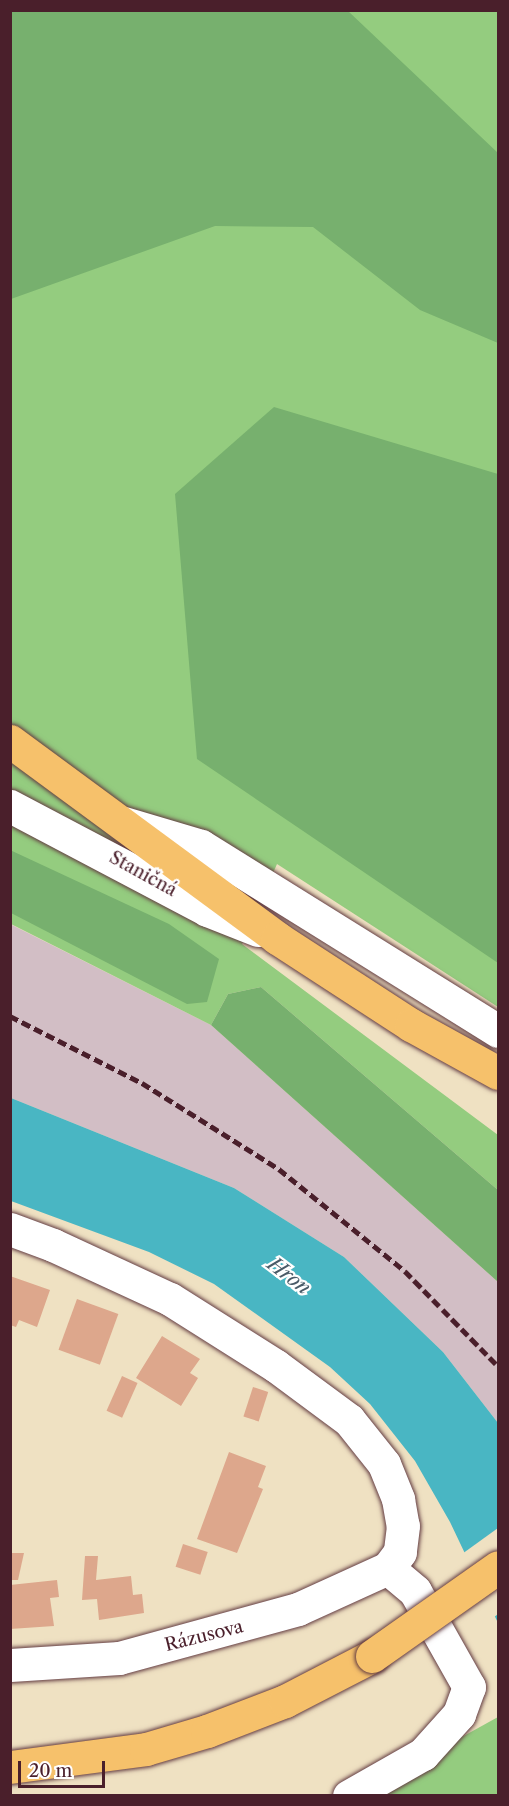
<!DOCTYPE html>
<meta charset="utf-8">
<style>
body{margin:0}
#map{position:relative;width:509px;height:1806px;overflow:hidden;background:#efe1c2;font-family:"Libre Caslon Text",serif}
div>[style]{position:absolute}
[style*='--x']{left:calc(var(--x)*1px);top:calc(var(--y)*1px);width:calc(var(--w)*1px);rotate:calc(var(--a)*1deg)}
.industrial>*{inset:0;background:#d2bec5}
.green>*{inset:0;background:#94cc7f}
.forest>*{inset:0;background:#77b06e}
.water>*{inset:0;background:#49b6c3}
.pier>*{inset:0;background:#efe1c2}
.building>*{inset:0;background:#dda78c;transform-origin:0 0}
.roads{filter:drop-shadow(0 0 2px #633c42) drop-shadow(0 0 2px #633c42)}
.minor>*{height:33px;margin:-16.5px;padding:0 16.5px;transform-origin:16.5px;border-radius:16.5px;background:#fff}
.major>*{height:33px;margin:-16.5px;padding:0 16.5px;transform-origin:16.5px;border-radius:16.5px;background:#f6c16b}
.rail>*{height:4.5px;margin-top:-2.25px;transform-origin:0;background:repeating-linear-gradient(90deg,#4a1f2b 0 9px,transparent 0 13.5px)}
.bridges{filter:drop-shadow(0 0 2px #633c42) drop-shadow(0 0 2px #633c42)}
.major-bridge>*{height:33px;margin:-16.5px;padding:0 16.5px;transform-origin:16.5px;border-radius:16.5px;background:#f6c16b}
span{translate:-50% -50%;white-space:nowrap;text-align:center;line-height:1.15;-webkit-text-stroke:4.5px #fff;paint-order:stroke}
.street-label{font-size:18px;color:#4a1f2b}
.water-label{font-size:20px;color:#4a5b68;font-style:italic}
.frame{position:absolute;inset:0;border:12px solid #4a1f2b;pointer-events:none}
.scale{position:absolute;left:18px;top:1761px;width:87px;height:27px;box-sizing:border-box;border:3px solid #4a1f2b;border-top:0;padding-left:8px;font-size:18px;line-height:21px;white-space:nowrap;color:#4a1f2b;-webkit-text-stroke:4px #fff;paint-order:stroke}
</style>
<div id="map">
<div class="industrial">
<div style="clip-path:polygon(10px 924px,211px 1025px,498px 1282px,498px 1423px,443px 1352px,344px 1257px,234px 1188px,11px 1098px)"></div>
</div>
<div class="green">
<div style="clip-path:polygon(10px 11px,498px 11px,498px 1007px,277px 864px,242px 944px,498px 1135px,498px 1190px,261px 987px,228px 994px,211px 1025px,11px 924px)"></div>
<div style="clip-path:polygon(498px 1717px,498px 1795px,357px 1795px)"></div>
</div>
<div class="forest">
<div style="clip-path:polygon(10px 11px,348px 11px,498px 153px,498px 343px,420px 310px,313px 227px,215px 226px,11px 299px)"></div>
<div style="clip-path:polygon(274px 407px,498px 474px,498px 963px,197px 759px,175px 494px)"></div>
<div style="clip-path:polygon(10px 850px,169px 924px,219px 959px,207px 1002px,187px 1004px,11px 913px)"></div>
<div style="clip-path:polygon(261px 987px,498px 1190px,498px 1282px,211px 1025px,228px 994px)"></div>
</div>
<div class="water">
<div style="clip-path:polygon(11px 1098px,234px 1188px,344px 1257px,443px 1352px,498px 1423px,498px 1623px,450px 1522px,415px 1461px,370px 1404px,330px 1367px,214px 1284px,149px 1252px,11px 1201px)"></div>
</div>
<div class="pier">
<div style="clip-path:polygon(498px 1528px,498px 1614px,493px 1618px,462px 1554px)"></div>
</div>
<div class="building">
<div style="clip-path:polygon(10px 1276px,50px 1290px,37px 1327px,19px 1320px,16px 1327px,10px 1325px)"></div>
<div style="left:77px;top:1299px;width:44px;height:54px;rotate:20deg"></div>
<div style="clip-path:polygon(162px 1336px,200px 1359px,190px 1373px,198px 1378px,181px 1406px,136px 1378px)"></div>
<div style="left:122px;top:1376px;width:17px;height:38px;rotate:24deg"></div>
<div style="left:253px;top:1387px;width:16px;height:31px;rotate:18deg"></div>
<div style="clip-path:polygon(229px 1452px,266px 1466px,258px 1487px,263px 1489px,237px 1553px,197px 1539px)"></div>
<div style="left:183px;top:1544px;width:26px;height:24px;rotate:18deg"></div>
<div style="clip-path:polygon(10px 1553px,24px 1553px,18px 1580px,10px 1580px)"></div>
<div style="clip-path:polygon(85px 1556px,98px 1556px,96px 1580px,131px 1576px,133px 1595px,142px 1594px,144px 1613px,99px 1620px,97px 1599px,82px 1600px)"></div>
<div style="clip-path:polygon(57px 1580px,59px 1597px,50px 1598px,54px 1626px,10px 1629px,10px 1585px)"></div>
</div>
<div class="roads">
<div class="minor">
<div style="--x:10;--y:806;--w:223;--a:27.8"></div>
<div style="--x:207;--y:910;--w:55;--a:21.4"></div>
<div style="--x:124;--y:823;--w:80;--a:16.6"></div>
<div style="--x:201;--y:846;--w:350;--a:31.9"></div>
<div style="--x:10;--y:1229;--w:46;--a:20.4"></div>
<div style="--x:53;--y:1245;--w:129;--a:24.8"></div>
<div style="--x:170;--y:1299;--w:125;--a:32.3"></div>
<div style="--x:276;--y:1366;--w:91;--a:36.5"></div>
<div style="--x:349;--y:1420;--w:56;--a:51.5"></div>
<div style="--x:384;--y:1464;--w:38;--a:68"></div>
<div style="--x:398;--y:1499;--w:27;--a:80"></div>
<div style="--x:403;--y:1526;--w:26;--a:97"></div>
<div style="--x:400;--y:1552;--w:20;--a:127"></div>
<div style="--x:388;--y:1568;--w:99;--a:155.5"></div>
<div style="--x:298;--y:1609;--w:186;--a:164.7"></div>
<div style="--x:119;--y:1658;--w:109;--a:176.3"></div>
<div style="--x:349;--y:1796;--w:85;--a:-29.6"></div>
<div style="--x:423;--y:1754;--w:54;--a:-48"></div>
<div style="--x:459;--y:1714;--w:29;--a:-70"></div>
<div style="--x:469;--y:1687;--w:110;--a:-119.4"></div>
<div style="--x:415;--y:1591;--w:35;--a:-140"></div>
</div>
<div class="major">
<div style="--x:10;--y:741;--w:332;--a:36.4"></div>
<div style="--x:277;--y:938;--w:160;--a:33"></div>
<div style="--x:411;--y:1025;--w:99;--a:28.9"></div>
<div style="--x:10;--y:1767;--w:137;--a:-7.5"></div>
<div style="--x:146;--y:1749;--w:64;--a:-16.4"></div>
<div style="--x:207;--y:1731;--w:84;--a:-21"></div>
<div style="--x:285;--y:1701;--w:98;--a:-27.3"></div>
</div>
</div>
<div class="rail">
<div style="--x:10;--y:1016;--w:148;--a:26.9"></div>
<div style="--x:142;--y:1083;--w:162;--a:32.1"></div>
<div style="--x:279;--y:1169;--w:162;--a:39"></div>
<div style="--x:405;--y:1271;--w:133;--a:45.6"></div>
</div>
<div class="bridges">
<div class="major-bridge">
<div style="--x:372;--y:1656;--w:154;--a:-35.2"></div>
</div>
</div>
<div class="street-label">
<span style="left:143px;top:874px;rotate:29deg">Staničná</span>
<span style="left:204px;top:1636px;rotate:-14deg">Rázusova</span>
</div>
<div class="water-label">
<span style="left:289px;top:1276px;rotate:37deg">Hron</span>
</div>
<div class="frame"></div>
<div class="scale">20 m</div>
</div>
